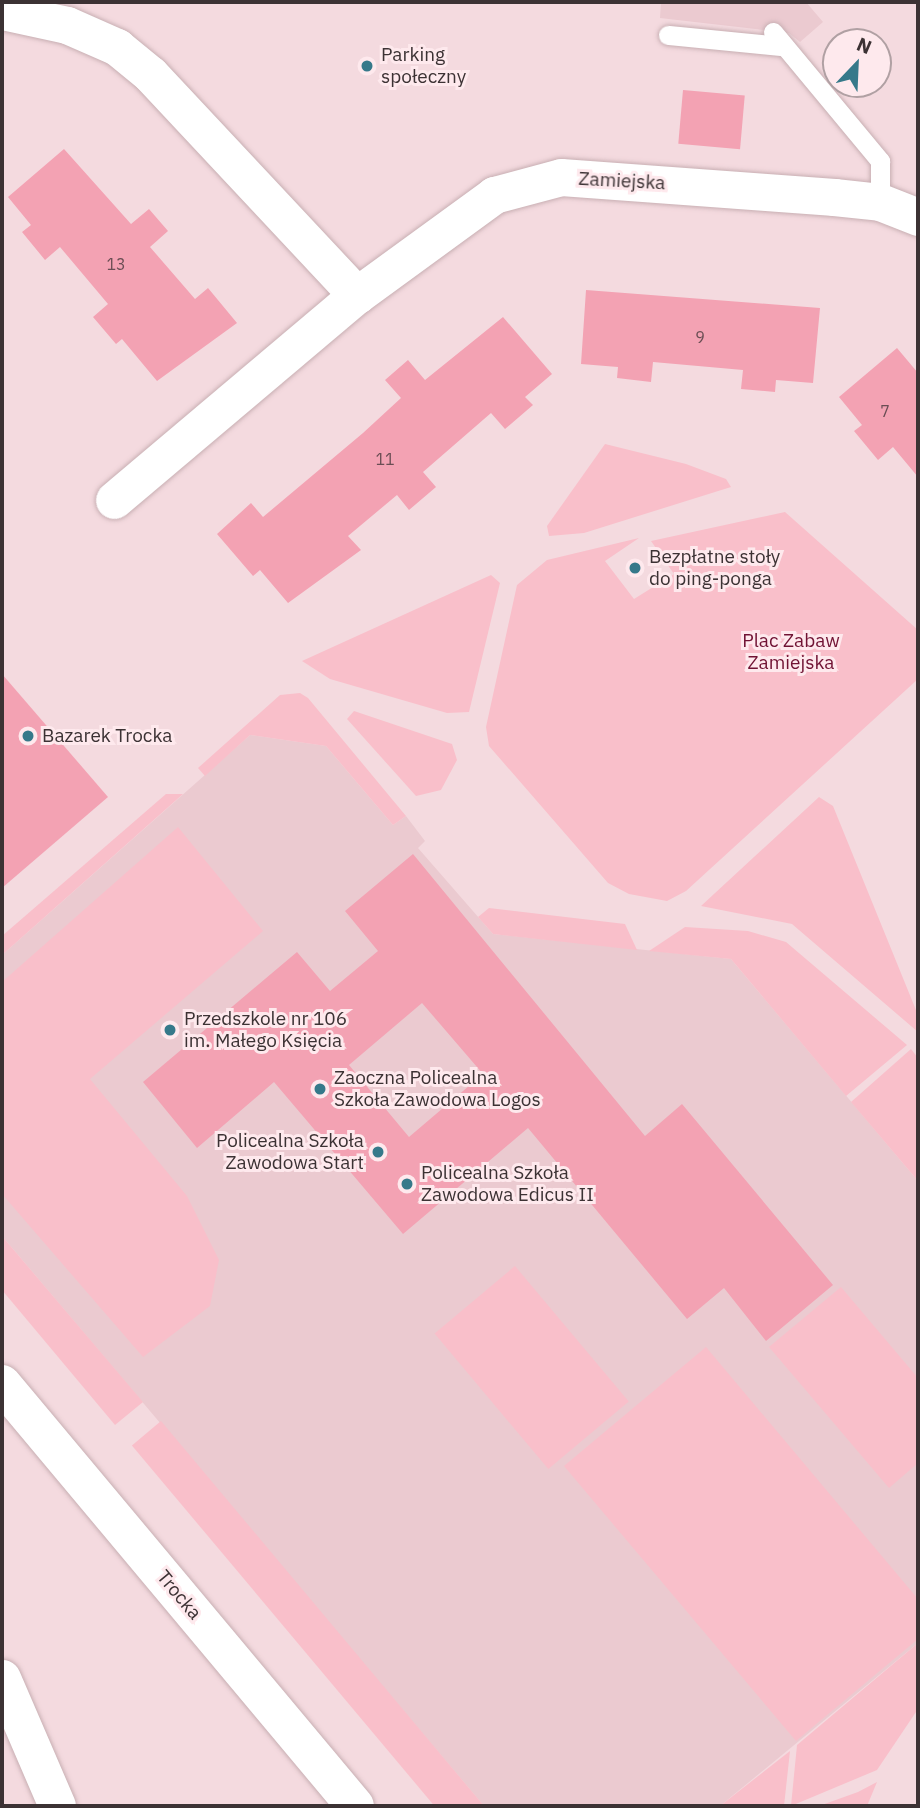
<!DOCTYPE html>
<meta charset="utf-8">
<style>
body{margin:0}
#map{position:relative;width:920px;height:1808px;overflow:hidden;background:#f4dadf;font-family:"IBM Plex Sans",sans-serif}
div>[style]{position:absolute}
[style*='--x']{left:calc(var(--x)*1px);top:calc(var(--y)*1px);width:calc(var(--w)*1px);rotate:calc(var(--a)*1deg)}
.built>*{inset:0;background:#ebcad0}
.green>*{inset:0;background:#f9bfca;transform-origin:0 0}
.building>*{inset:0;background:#f3a2b3;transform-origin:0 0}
.roads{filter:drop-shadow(0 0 2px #c8afb3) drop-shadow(0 0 2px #c8afb3)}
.lane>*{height:19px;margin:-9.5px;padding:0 9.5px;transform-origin:9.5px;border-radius:9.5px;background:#fff}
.street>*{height:37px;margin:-18.5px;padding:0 18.5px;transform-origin:18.5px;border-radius:18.5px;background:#fff}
.secondary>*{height:38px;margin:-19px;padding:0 19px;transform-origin:19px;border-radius:19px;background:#fff}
.dots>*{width:19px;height:19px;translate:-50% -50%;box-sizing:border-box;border:4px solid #fee9ed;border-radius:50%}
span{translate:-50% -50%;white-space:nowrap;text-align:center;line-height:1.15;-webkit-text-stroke:6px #fee9ed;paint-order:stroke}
.number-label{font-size:16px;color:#6a4e54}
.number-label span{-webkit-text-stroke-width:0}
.poi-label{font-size:19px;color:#3c3234}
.left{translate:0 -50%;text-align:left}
.right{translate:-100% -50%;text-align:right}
.street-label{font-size:19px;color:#3c3234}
.park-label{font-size:19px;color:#701233}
.frame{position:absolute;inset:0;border:4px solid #3c3234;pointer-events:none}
.north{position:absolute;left:822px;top:28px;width:70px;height:70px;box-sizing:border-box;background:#fee9ed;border:2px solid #b0a0a3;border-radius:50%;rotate:23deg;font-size:19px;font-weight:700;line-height:28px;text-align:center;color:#3c3234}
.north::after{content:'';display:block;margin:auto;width:24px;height:32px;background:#36798a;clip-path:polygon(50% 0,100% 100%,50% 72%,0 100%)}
</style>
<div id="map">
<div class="built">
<div style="clip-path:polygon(661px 2px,806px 2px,823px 22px,800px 42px,789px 33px,660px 18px)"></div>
<div style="clip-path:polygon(250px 735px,326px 746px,393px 825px,406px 816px,425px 841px,418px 848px,493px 934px,731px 959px,918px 1181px,918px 1643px,720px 1806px,484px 1806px,2px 1236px,2px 955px)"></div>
</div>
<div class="green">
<div style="clip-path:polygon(605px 444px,686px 464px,726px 479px,731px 487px,584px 533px,549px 536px,547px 526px)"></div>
<div style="clip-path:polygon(785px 512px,918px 630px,918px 679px,686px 891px,667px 901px,629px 894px,608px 883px,489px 746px,486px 727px,517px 585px,547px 560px,639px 538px,605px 561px,634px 599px,674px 574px,651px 541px)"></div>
<div style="clip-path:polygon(491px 575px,500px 583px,469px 712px,447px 713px,330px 679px,302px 661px)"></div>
<div style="clip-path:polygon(300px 693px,308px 698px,406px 816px,393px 825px,326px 746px,250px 735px,205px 776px,198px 768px,280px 695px)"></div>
<div style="clip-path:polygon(354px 711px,452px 744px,457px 760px,441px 790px,416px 796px,347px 719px)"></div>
<div style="clip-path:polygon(166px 794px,183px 794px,2px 955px,2px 936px)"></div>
<div style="clip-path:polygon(819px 797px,833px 806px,918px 1015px,918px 1032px,792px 924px,701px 906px)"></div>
<div style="clip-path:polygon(178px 827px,263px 931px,90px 1079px,187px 1196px,219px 1260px,210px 1306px,143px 1357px,2px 1194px,2px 982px)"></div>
<div style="clip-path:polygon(489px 908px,625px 924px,637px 950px,493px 934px,478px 917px)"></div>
<div style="clip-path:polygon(685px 927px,748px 931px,786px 942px,907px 1045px,846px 1096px,731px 959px,649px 951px)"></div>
<div style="clip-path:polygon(911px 1049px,918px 1058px,918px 1181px,851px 1102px)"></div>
<div style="clip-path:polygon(2px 1236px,143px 1402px,115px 1425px,2px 1290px)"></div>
<div style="left:515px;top:1266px;width:177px;height:105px;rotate:50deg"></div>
<div style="clip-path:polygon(841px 1287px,918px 1378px,918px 1463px,889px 1488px,769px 1347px)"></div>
<div style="clip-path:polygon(706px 1347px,918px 1599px,918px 1639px,796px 1741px,564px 1466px)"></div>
<div style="left:161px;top:1421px;width:503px;height:38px;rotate:50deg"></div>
<div style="clip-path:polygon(918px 1643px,918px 1709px,877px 1770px,791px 1806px,797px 1745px)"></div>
<div style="clip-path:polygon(790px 1751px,784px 1806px,720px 1806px)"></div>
<div style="clip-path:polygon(877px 1782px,867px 1806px,819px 1806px,858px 1792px)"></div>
</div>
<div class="building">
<div style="left:683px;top:90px;width:62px;height:54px;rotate:5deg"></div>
<div style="clip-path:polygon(64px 149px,131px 224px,149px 209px,168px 231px,150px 247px,195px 299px,208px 288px,237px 323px,157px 381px,122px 339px,116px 344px,93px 317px,108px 304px,60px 247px,45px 260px,22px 232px,31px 225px,8px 197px)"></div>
<div style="clip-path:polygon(586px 290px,820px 308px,813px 383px,776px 380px,775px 392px,741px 389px,743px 370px,653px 362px,651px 382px,617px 378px,618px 367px,581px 364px)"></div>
<div style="clip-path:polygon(503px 317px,552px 374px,525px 397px,533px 405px,505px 429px,491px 413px,423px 472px,436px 487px,409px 510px,397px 495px,348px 536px,361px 550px,288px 603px,260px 570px,253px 576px,217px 534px,251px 503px,263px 517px,363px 433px,401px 398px,385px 380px,408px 360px,425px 380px)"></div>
<div style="clip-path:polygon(897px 348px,918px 373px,918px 477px,893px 447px,878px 460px,854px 431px,862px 425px,839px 397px)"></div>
<div style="clip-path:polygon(2px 674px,108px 797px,2px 888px)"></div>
<div style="clip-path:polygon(evenodd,413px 854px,645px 1136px,682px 1104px,833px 1285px,766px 1341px,724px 1288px,687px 1319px,528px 1128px,403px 1234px,274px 1082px,197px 1148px,143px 1082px,297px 952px,330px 991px,378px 951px,345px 911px,413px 854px,422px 1003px,483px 1074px,409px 1137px,349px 1065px,422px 1003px)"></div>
</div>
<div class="roads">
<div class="lane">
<div style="--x:773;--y:32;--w:168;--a:50.3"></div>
<div style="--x:880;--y:161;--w:41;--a:90"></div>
<div style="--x:668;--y:35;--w:114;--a:5.6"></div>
</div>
<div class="street">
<div style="--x:2;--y:11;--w:66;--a:12.2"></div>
<div style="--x:67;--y:25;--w:55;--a:23.7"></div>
<div style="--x:117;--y:47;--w:43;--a:39.3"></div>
<div style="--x:150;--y:74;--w:303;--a:46.9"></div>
<div style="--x:357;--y:295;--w:170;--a:-36.1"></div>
<div style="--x:494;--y:195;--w:69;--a:-15"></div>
<div style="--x:561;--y:177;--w:274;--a:4.2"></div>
<div style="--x:834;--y:197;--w:46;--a:6.2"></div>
<div style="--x:880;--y:202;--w:41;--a:21.5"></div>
<div style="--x:114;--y:500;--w:318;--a:-40.2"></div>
<div style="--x:2;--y:1678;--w:139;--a:66.7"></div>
</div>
<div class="secondary">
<div style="--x:2;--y:1384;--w:550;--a:50.09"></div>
</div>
</div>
<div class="dots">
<div style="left:367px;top:66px;background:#36798a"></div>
<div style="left:635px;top:568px;background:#36798a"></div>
<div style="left:28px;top:736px;background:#36798a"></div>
<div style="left:170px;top:1030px;background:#36798a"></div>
<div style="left:320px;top:1089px;background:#36798a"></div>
<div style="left:378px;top:1152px;background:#36798a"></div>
<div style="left:407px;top:1184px;background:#36798a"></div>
</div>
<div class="number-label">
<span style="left:116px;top:264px">13</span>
<span style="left:700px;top:337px">9</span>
<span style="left:885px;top:411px">7</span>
<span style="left:385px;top:459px">11</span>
</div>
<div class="poi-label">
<span class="left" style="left:381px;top:66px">Parking<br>społeczny</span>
<span class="left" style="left:649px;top:568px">Bezpłatne stoły<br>do ping-ponga</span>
<span class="left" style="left:42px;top:736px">Bazarek Trocka</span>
<span class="left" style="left:184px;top:1030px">Przedszkole nr 106<br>im. Małego Księcia</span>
<span class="left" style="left:334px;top:1089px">Zaoczna Policealna<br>Szkoła Zawodowa Logos</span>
<span class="right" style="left:364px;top:1152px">Policealna Szkoła<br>Zawodowa Start</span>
<span class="left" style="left:421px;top:1184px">Policealna Szkoła<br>Zawodowa Edicus II</span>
</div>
<div class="street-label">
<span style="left:622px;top:181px;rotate:3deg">Zamiejska</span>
<span style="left:179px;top:1595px;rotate:50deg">Trocka</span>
</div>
<div class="park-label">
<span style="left:791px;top:652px">Plac Zabaw<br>Zamiejska</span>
</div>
<div class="frame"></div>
<div class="north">N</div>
</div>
